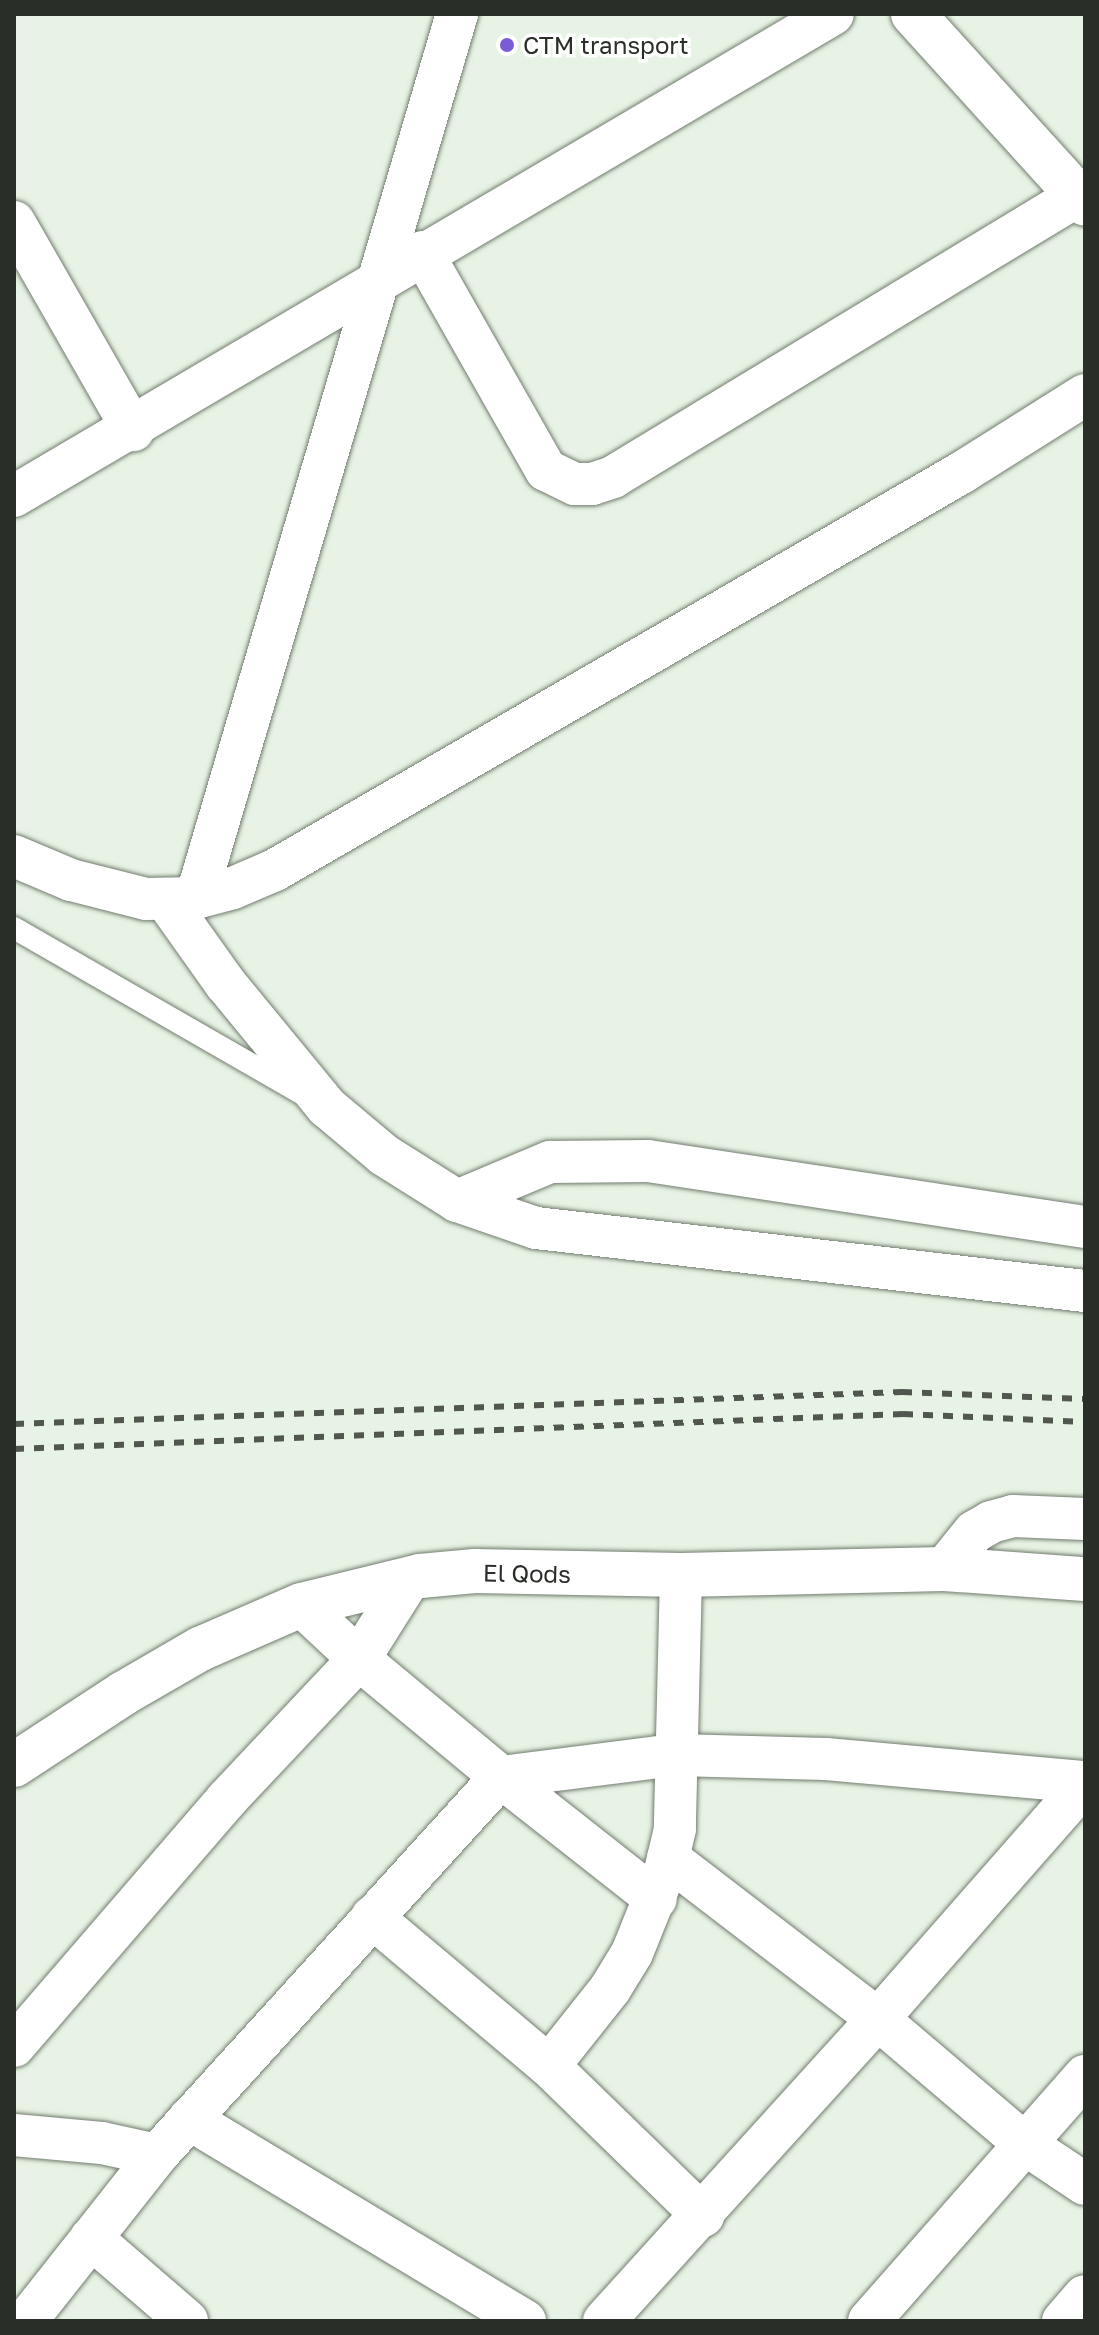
<!DOCTYPE html>
<style>
body{margin:0}
#map{position:relative;width:1099px;height:2335px;overflow:hidden;background:#e7f3e4;font-family:"Golos Text",sans-serif}
div>[style]{position:absolute}
[style*='--x']{left:calc(var(--x)*1px);top:calc(var(--y)*1px);width:calc(var(--w)*1px);rotate:calc(var(--a)*1deg)}
.roads{filter:drop-shadow(0 0 2px #717c6e) drop-shadow(0 0 2px #717c6e)}
.lane>*{height:22px;margin:-11px;padding:0 11px;transform-origin:11px;border-radius:11px;background:#fff}
.street>*{height:42px;margin:-21px;padding:0 21px;transform-origin:21px;border-radius:21px;background:#fff}
.secondary>*{height:44px;margin:-22px;padding:0 22px;transform-origin:22px;border-radius:22px;background:#fff}
.primary>*{height:44px;margin:-22px;padding:0 22px;transform-origin:22px;border-radius:22px;background:#fff}
.rail>*{height:6px;margin-top:-3px;transform-origin:0;background:repeating-linear-gradient(90deg,#51574f 0 10px,transparent 0 20px)}
.dots>*{width:22px;height:22px;translate:-50% -50%;box-sizing:border-box;border:4px solid #fff;border-radius:50%}
span{translate:-50% -50%;white-space:nowrap;text-align:center;line-height:1.15;-webkit-text-stroke:7px #fff;paint-order:stroke}
.poi-label{font-size:24px;color:#2a2e28}
.left{translate:0 -50%;text-align:left}
.street-label{font-size:24px;color:#2a2e28}
.frame{position:absolute;inset:0;border:16px solid #2a2e28;pointer-events:none}
</style>
<div id="map">
<div class="roads">
<div class="lane">
<div style="--x:14;--y:928;--w:331;--a:29.9"></div>
</div>
<div class="street">
<div style="--x:14;--y:222;--w:240;--a:60.2"></div>
<div style="--x:422;--y:252;--w:251;--a:60.4"></div>
<div style="--x:546;--y:470;--w:32;--a:26"></div>
<div style="--x:575;--y:484;--w:17;--a:0"></div>
<div style="--x:592;--y:484;--w:22;--a:-18"></div>
<div style="--x:613;--y:477;--w:542;--a:-31.2"></div>
<div style="--x:14;--y:496;--w:950;--a:-30.48"></div>
<div style="--x:14;--y:856;--w:62;--a:22.8"></div>
<div style="--x:71;--y:880;--w:77;--a:14.2"></div>
<div style="--x:146;--y:899;--w:50;--a:-1.1"></div>
<div style="--x:196;--y:898;--w:38;--a:-15"></div>
<div style="--x:233;--y:888;--w:46;--a:-23.2"></div>
<div style="--x:275;--y:870;--w:793;--a:-30.06"></div>
<div style="--x:961;--y:473;--w:146;--a:-32.2"></div>
<div style="--x:196;--y:898;--w:922;--a:-73.55"></div>
<div style="--x:166;--y:900;--w:102;--a:54.6"></div>
<div style="--x:225;--y:983;--w:161;--a:50.6"></div>
<div style="--x:327;--y:1107;--w:75;--a:40.1"></div>
<div style="--x:384;--y:1155;--w:86;--a:32.2"></div>
<div style="--x:457;--y:1201;--w:83;--a:18.9"></div>
<div style="--x:536;--y:1228;--w:553;--a:6.55"></div>
<div style="--x:457;--y:1201;--w:101;--a:-22.8"></div>
<div style="--x:550;--y:1162;--w:98;--a:-0.6"></div>
<div style="--x:648;--y:1161;--w:442;--a:8.6"></div>
<div style="--x:944;--y:1569;--w:48;--a:-51"></div>
<div style="--x:974;--y:1532;--w:20;--a:-30"></div>
<div style="--x:991;--y:1522;--w:23;--a:-15"></div>
<div style="--x:1013;--y:1516;--w:72;--a:2.4"></div>
<div style="--x:681;--y:1575;--w:254;--a:91.4"></div>
<div style="--x:675;--y:1829;--w:43;--a:103.4"></div>
<div style="--x:665;--y:1871;--w:88;--a:111.9"></div>
<div style="--x:632;--y:1953;--w:42;--a:121.4"></div>
<div style="--x:610;--y:1989;--w:98;--a:128.4"></div>
<div style="--x:549;--y:2066;--w:215;--a:44.2"></div>
<div style="--x:301;--y:1605;--w:79;--a:43"></div>
<div style="--x:359;--y:1659;--w:185;--a:39.7"></div>
<div style="--x:501;--y:1777;--w:197;--a:38.2"></div>
<div style="--x:668;--y:1858;--w:265;--a:37.5"></div>
<div style="--x:878;--y:2019;--w:314;--a:-48.7"></div>
<div style="--x:372;--y:1917;--w:231;--a:40.1"></div>
<div style="--x:14;--y:2046;--w:326;--a:-49.2"></div>
<div style="--x:227;--y:1799;--w:192;--a:-46.7"></div>
<div style="--x:359;--y:1659;--w:96;--a:-57.8"></div>
<div style="--x:189;--y:2119;--w:392;--a:31"></div>
<div style="--x:14;--y:2135;--w:88;--a:5.2"></div>
<div style="--x:102;--y:2143;--w:56;--a:12.3"></div>
<div style="--x:91;--y:2238;--w:127;--a:40.8"></div>
<div style="--x:26;--y:2321;--w:211;--a:-51.7"></div>
<div style="--x:157;--y:2155;--w:511;--a:-47.7"></div>
<div style="--x:501;--y:1777;--w:176;--a:-7.2"></div>
<div style="--x:676;--y:1755;--w:150;--a:1.5"></div>
<div style="--x:826;--y:1759;--w:260;--a:5.1"></div>
<div style="--x:604;--y:2321;--w:408;--a:-47.8"></div>
<div style="--x:878;--y:2019;--w:193;--a:40.4"></div>
<div style="--x:1025;--y:2144;--w:72;--a:33.7"></div>
<div style="--x:869;--y:2321;--w:327;--a:-48.6"></div>
<div style="--x:1063;--y:2321;--w:33;--a:-49"></div>
</div>
<div class="secondary">
<div style="--x:14;--y:1765;--w:131;--a:-33.2"></div>
<div style="--x:124;--y:1693;--w:88;--a:-30.1"></div>
<div style="--x:200;--y:1649;--w:110;--a:-23.5"></div>
<div style="--x:301;--y:1605;--w:122;--a:-13.7"></div>
<div style="--x:420;--y:1576;--w:55;--a:-5.2"></div>
<div style="--x:475;--y:1571;--w:206;--a:1.1"></div>
<div style="--x:681;--y:1575;--w:263;--a:-1.3"></div>
<div style="--x:944;--y:1569;--w:141;--a:4.1"></div>
</div>
<div class="primary">
<div style="--x:913;--y:14;--w:256;--a:47.8"></div>
</div>
</div>
<div class="rail">
<div style="--x:14;--y:1424;--w:889;--a:-2.06"></div>
<div style="--x:902;--y:1392;--w:183;--a:2.2"></div>
<div style="--x:14;--y:1449;--w:890;--a:-2.25"></div>
<div style="--x:903;--y:1414;--w:182;--a:2.5"></div>
</div>
<div class="dots">
<div style="left:507px;top:45px;background:#7a5cd6"></div>
</div>
<div class="poi-label">
<span class="left" style="left:523px;top:45px">CTM transport</span>
</div>
<div class="street-label">
<span style="left:527px;top:1573px;rotate:1deg">El Qods</span>
</div>
<div class="frame"></div>
</div>
